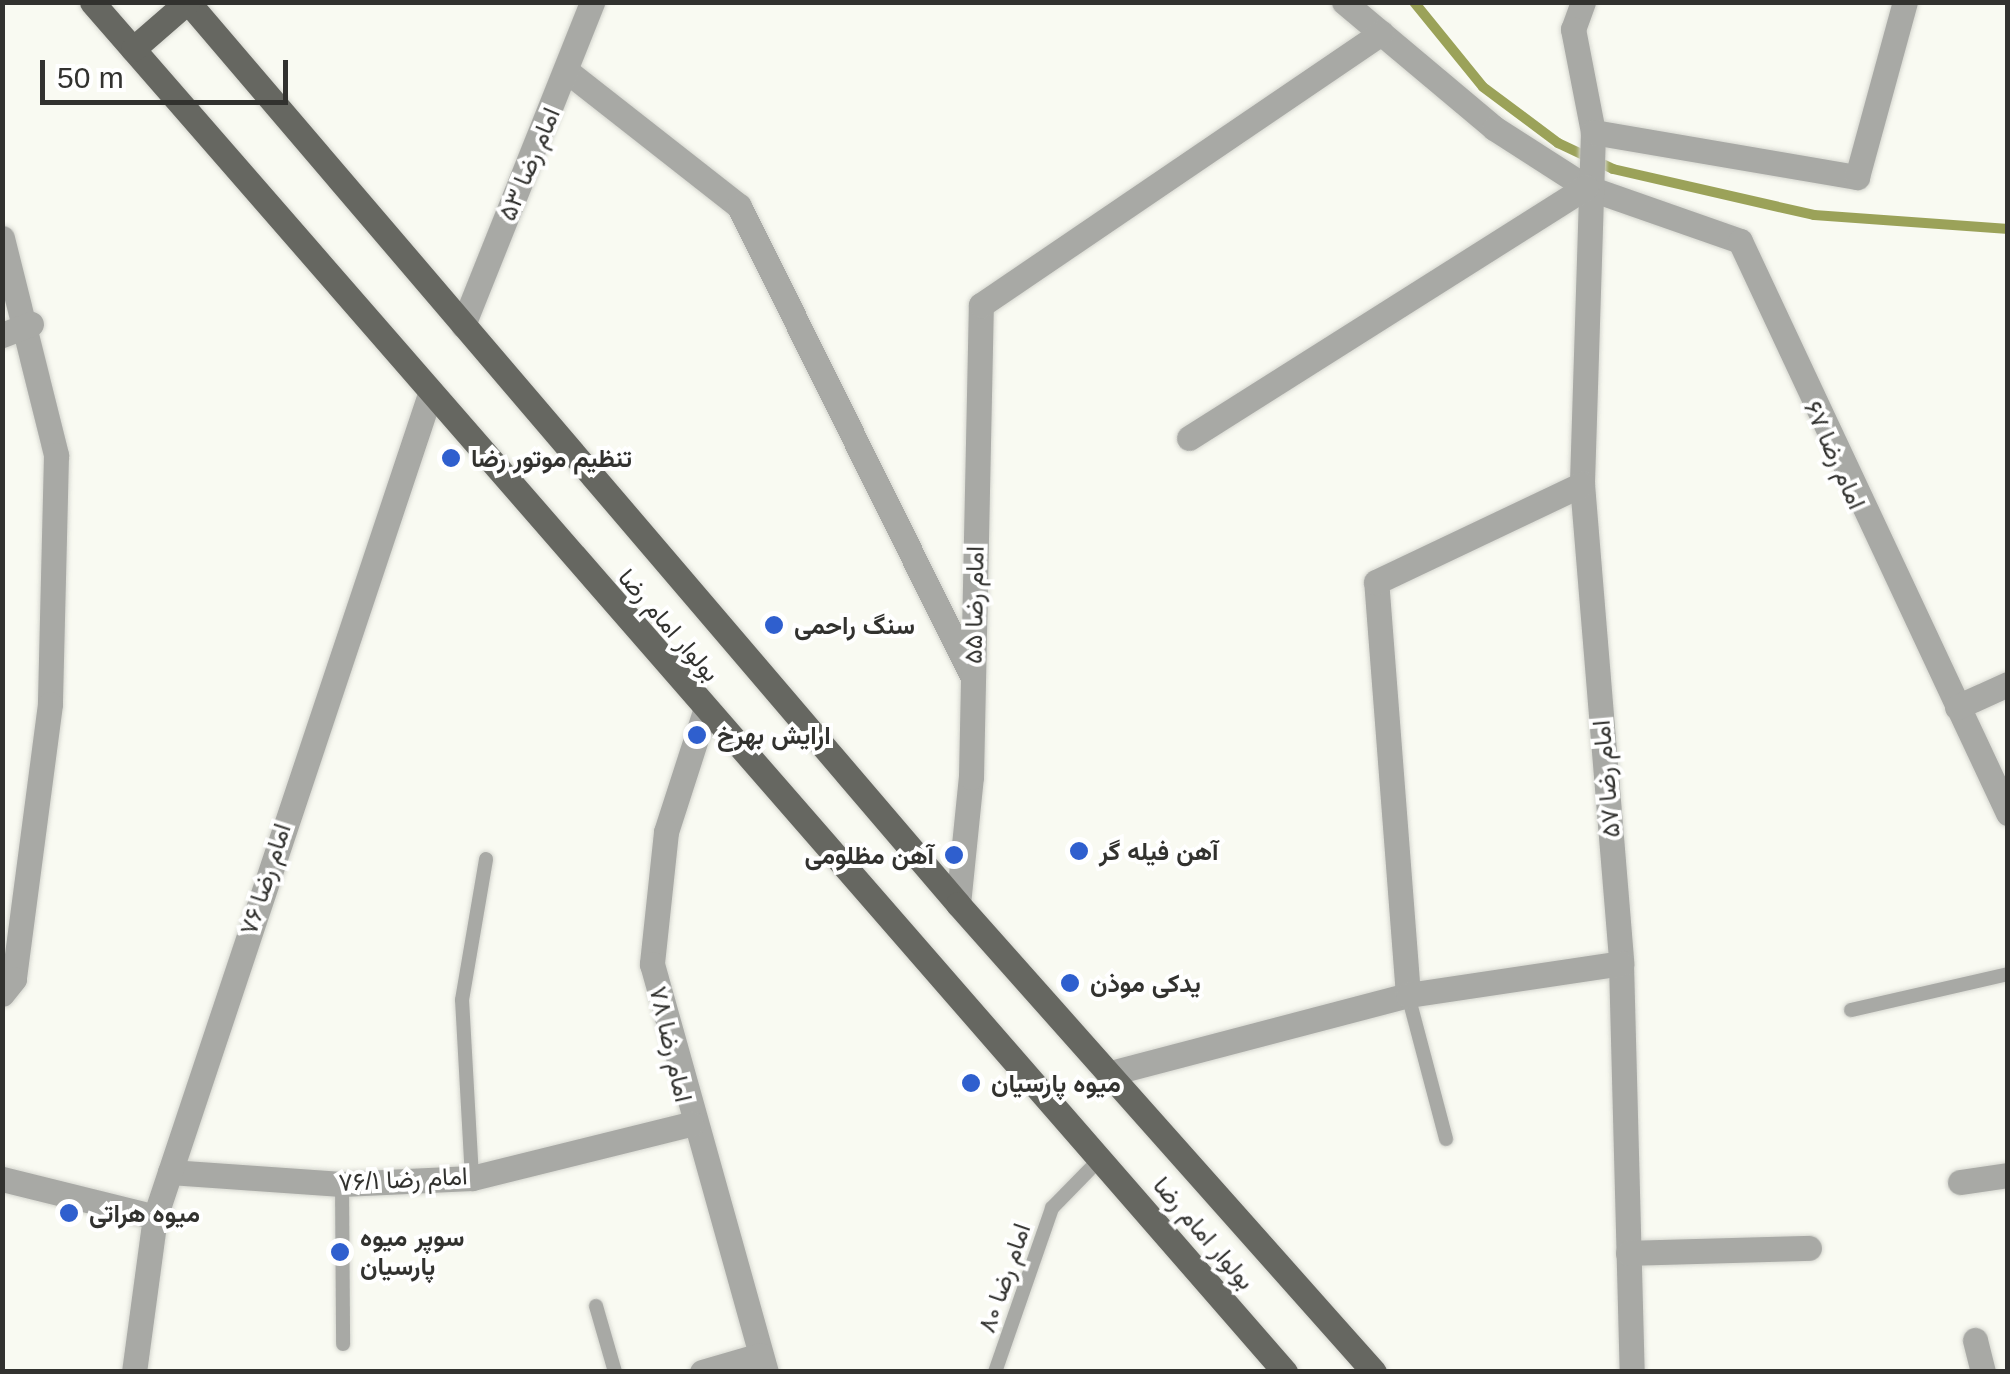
<!DOCTYPE html>
<meta charset="utf-8">
<style>
body{margin:0}
#map{position:relative;width:2010px;height:1374px;overflow:hidden;background:#f9faf2;font-family:Arial,Vazirmatn,sans-serif}
div>[style]{position:absolute}
[style*='--x']{left:calc(var(--x)*1px);top:calc(var(--y)*1px);width:calc(var(--w)*1px);rotate:calc(var(--a)*1deg)}
.stream>*{height:10px;margin:-5px;padding:0 5px;transform-origin:5px;border-radius:5px;background:#9ba259}
.roads{filter:drop-shadow(0 0 2px #d5d6cf) drop-shadow(0 0 2px #d5d6cf)}
.lane>*{height:14px;margin:-7px;padding:0 7px;transform-origin:7px;border-radius:7px;background:#a8a9a5}
.street>*{height:25px;margin:-12.5px;padding:0 12.5px;transform-origin:12.5px;border-radius:12.5px;background:#a8a9a5}
.primary>*{height:25px;margin:-12.5px;padding:0 12.5px;transform-origin:12.5px;border-radius:12.5px;background:#666761}
.dots>*{width:28px;height:28px;translate:-50% -50%;box-sizing:border-box;border:5px solid #fff;border-radius:50%}
span{translate:-50% -50%;white-space:nowrap;text-align:center;line-height:1.15;-webkit-text-stroke:8px #fff;paint-order:stroke}
.street-label{font-size:25px;color:#32322f}
.poi-label{font-size:25px;color:#32322f;font-weight:700}
.left{translate:0 -50%;text-align:left}
.right{translate:-100% -50%;text-align:right}
.frame{position:absolute;inset:0;border:5px solid #32322f;pointer-events:none}
.scale{position:absolute;left:40px;top:60px;width:248px;height:45px;box-sizing:border-box;border:5px solid #32322f;border-top:0;padding-left:12px;font-size:30px;line-height:35px;white-space:nowrap;color:#32322f;-webkit-text-stroke:8px #fff;paint-order:stroke}
</style>
<div id="map">
<div class="stream">
<div style="--x:1414;--y:2;--w:109;--a:50.9"></div>
<div style="--x:1483;--y:87;--w:94;--a:36.7"></div>
<div style="--x:1558;--y:143;--w:61;--a:25.3"></div>
<div style="--x:1613;--y:169;--w:206;--a:12.9"></div>
<div style="--x:1814;--y:215;--w:195;--a:4.1"></div>
</div>
<div class="roads">
<div class="lane">
<div style="--x:1408;--y:995;--w:149;--a:75.2"></div>
<div style="--x:1851;--y:1010;--w:161;--a:-12.9"></div>
<div style="--x:472;--y:1178;--w:178;--a:-93.2"></div>
<div style="--x:462;--y:1000;--w:143;--a:-80.3"></div>
<div style="--x:342;--y:1184;--w:160;--a:89.6"></div>
<div style="--x:596;--y:1306;--w:69;--a:73.9"></div>
<div style="--x:995;--y:1372;--w:174;--a:-70.8"></div>
<div style="--x:1052;--y:1208;--w:69;--a:-45.6"></div>
</div>
<div class="street">
<div style="--x:1344;--y:2;--w:196;--a:40"></div>
<div style="--x:1494;--y:128;--w:109;--a:32.7"></div>
<div style="--x:1586;--y:187;--w:163;--a:19.3"></div>
<div style="--x:1740;--y:241;--w:632;--a:64.9"></div>
<div style="--x:1583;--y:2;--w:29;--a:110"></div>
<div style="--x:1573;--y:29;--w:105;--a:79"></div>
<div style="--x:1593;--y:132;--w:352;--a:91.8"></div>
<div style="--x:1582;--y:484;--w:481;--a:85.3"></div>
<div style="--x:1621;--y:963;--w:409;--a:88.5"></div>
<div style="--x:568;--y:72;--w:217;--a:38.1"></div>
<div style="--x:739;--y:206;--w:522;--a:63.63"></div>
<div style="--x:1593;--y:132;--w:268;--a:9.7"></div>
<div style="--x:1857;--y:177;--w:181;--a:-74.7"></div>
<div style="--x:2;--y:238;--w:224;--a:76"></div>
<div style="--x:56;--y:455;--w:249;--a:91.4"></div>
<div style="--x:50;--y:704;--w:277;--a:97.5"></div>
<div style="--x:14;--y:979;--w:19;--a:129"></div>
<div style="--x:463;--y:325;--w:348;--a:-68.2"></div>
<div style="--x:2;--y:335;--w:31;--a:-21"></div>
<div style="--x:1189;--y:438;--w:470;--a:-32.3"></div>
<div style="--x:1957;--y:707;--w:56;--a:-24.3"></div>
<div style="--x:705;--y:711;--w:127;--a:107.9"></div>
<div style="--x:666;--y:832;--w:133;--a:96.1"></div>
<div style="--x:652;--y:964;--w:424;--a:74.4"></div>
<div style="--x:958;--y:904;--w:128;--a:-84.2"></div>
<div style="--x:971;--y:777;--w:472;--a:-88.8"></div>
<div style="--x:981;--y:305;--w:484;--a:-34.2"></div>
<div style="--x:1408;--y:995;--w:414;--a:-94.4"></div>
<div style="--x:1376;--y:582;--w:228;--a:-25.4"></div>
<div style="--x:1111;--y:1073;--w:307;--a:-14.7"></div>
<div style="--x:1408;--y:995;--w:215;--a:-8.5"></div>
<div style="--x:170;--y:1172;--w:172;--a:4"></div>
<div style="--x:342;--y:1184;--w:130;--a:-2.6"></div>
<div style="--x:472;--y:1178;--w:226;--a:-13.9"></div>
<div style="--x:2;--y:1179;--w:158;--a:13.9"></div>
<div style="--x:1960;--y:1182;--w:49;--a:-8.3"></div>
<div style="--x:1628;--y:1253;--w:181;--a:-1.6"></div>
<div style="--x:1975;--y:1340;--w:33;--a:76"></div>
<div style="--x:134;--y:1372;--w:156;--a:-82.3"></div>
<div style="--x:155;--y:1217;--w:868;--a:-71.52"></div>
<div style="--x:702;--y:1372;--w:61;--a:-16.1"></div>
</div>
<div class="primary">
<div style="--x:92;--y:2;--w:1817;--a:48.95"></div>
<div style="--x:188;--y:2;--w:1186;--a:49.51"></div>
<div style="--x:958;--y:904;--w:626;--a:48.37"></div>
<div style="--x:133;--y:49;--w:72;--a:-41"></div>
</div>
</div>
<div class="dots">
<div style="left:451px;top:458px;background:#2f5fce"></div>
<div style="left:774px;top:625px;background:#2f5fce"></div>
<div style="left:697px;top:735px;background:#2f5fce"></div>
<div style="left:1079px;top:851px;background:#2f5fce"></div>
<div style="left:954px;top:855px;background:#2f5fce"></div>
<div style="left:1070px;top:983px;background:#2f5fce"></div>
<div style="left:971px;top:1083px;background:#2f5fce"></div>
<div style="left:69px;top:1213px;background:#2f5fce"></div>
<div style="left:340px;top:1252px;background:#2f5fce"></div>
</div>
<div class="street-label">
<span style="left:529px;top:164px;rotate:-67deg">امام رضا ۵۳</span>
<span style="left:1835px;top:455px;rotate:66deg">امام رضا ۶۷</span>
<span style="left:974px;top:605px;rotate:-89deg">امام رضا ۵۵</span>
<span style="left:669px;top:625px;rotate:49deg">بولوار امام رضا</span>
<span style="left:1606px;top:779px;rotate:-95deg">امام رضا ۵۷</span>
<span style="left:265px;top:879px;rotate:-72deg">امام رضا ۷۶</span>
<span style="left:671px;top:1044px;rotate:77deg">امام رضا ۷۸</span>
<span style="left:403px;top:1179px;rotate:-3deg">امام رضا ۷۶/۱</span>
<span style="left:1204px;top:1233px;rotate:49deg">بولوار امام رضا</span>
<span style="left:1004px;top:1278px;rotate:-71deg">امام رضا ۸۰</span>
</div>
<div class="poi-label">
<span class="left" style="left:471px;top:458px">تنظیم موتور رضا</span>
<span class="left" style="left:794px;top:625px">سنگ راحمی</span>
<span class="left" style="left:717px;top:735px">ارایش بهرخ</span>
<span class="left" style="left:1099px;top:851px">آهن فیله گر</span>
<span class="right" style="left:934px;top:855px">آهن مظلومی</span>
<span class="left" style="left:1090px;top:983px">یدکی موذن</span>
<span class="left" style="left:991px;top:1083px">میوه پارسیان</span>
<span class="left" style="left:89px;top:1213px">میوه هراتی</span>
<span class="left" style="left:360px;top:1252px">سوپر میوه<br>پارسیان</span>
</div>
<div class="frame"></div>
<div class="scale">50 m</div>
</div>
